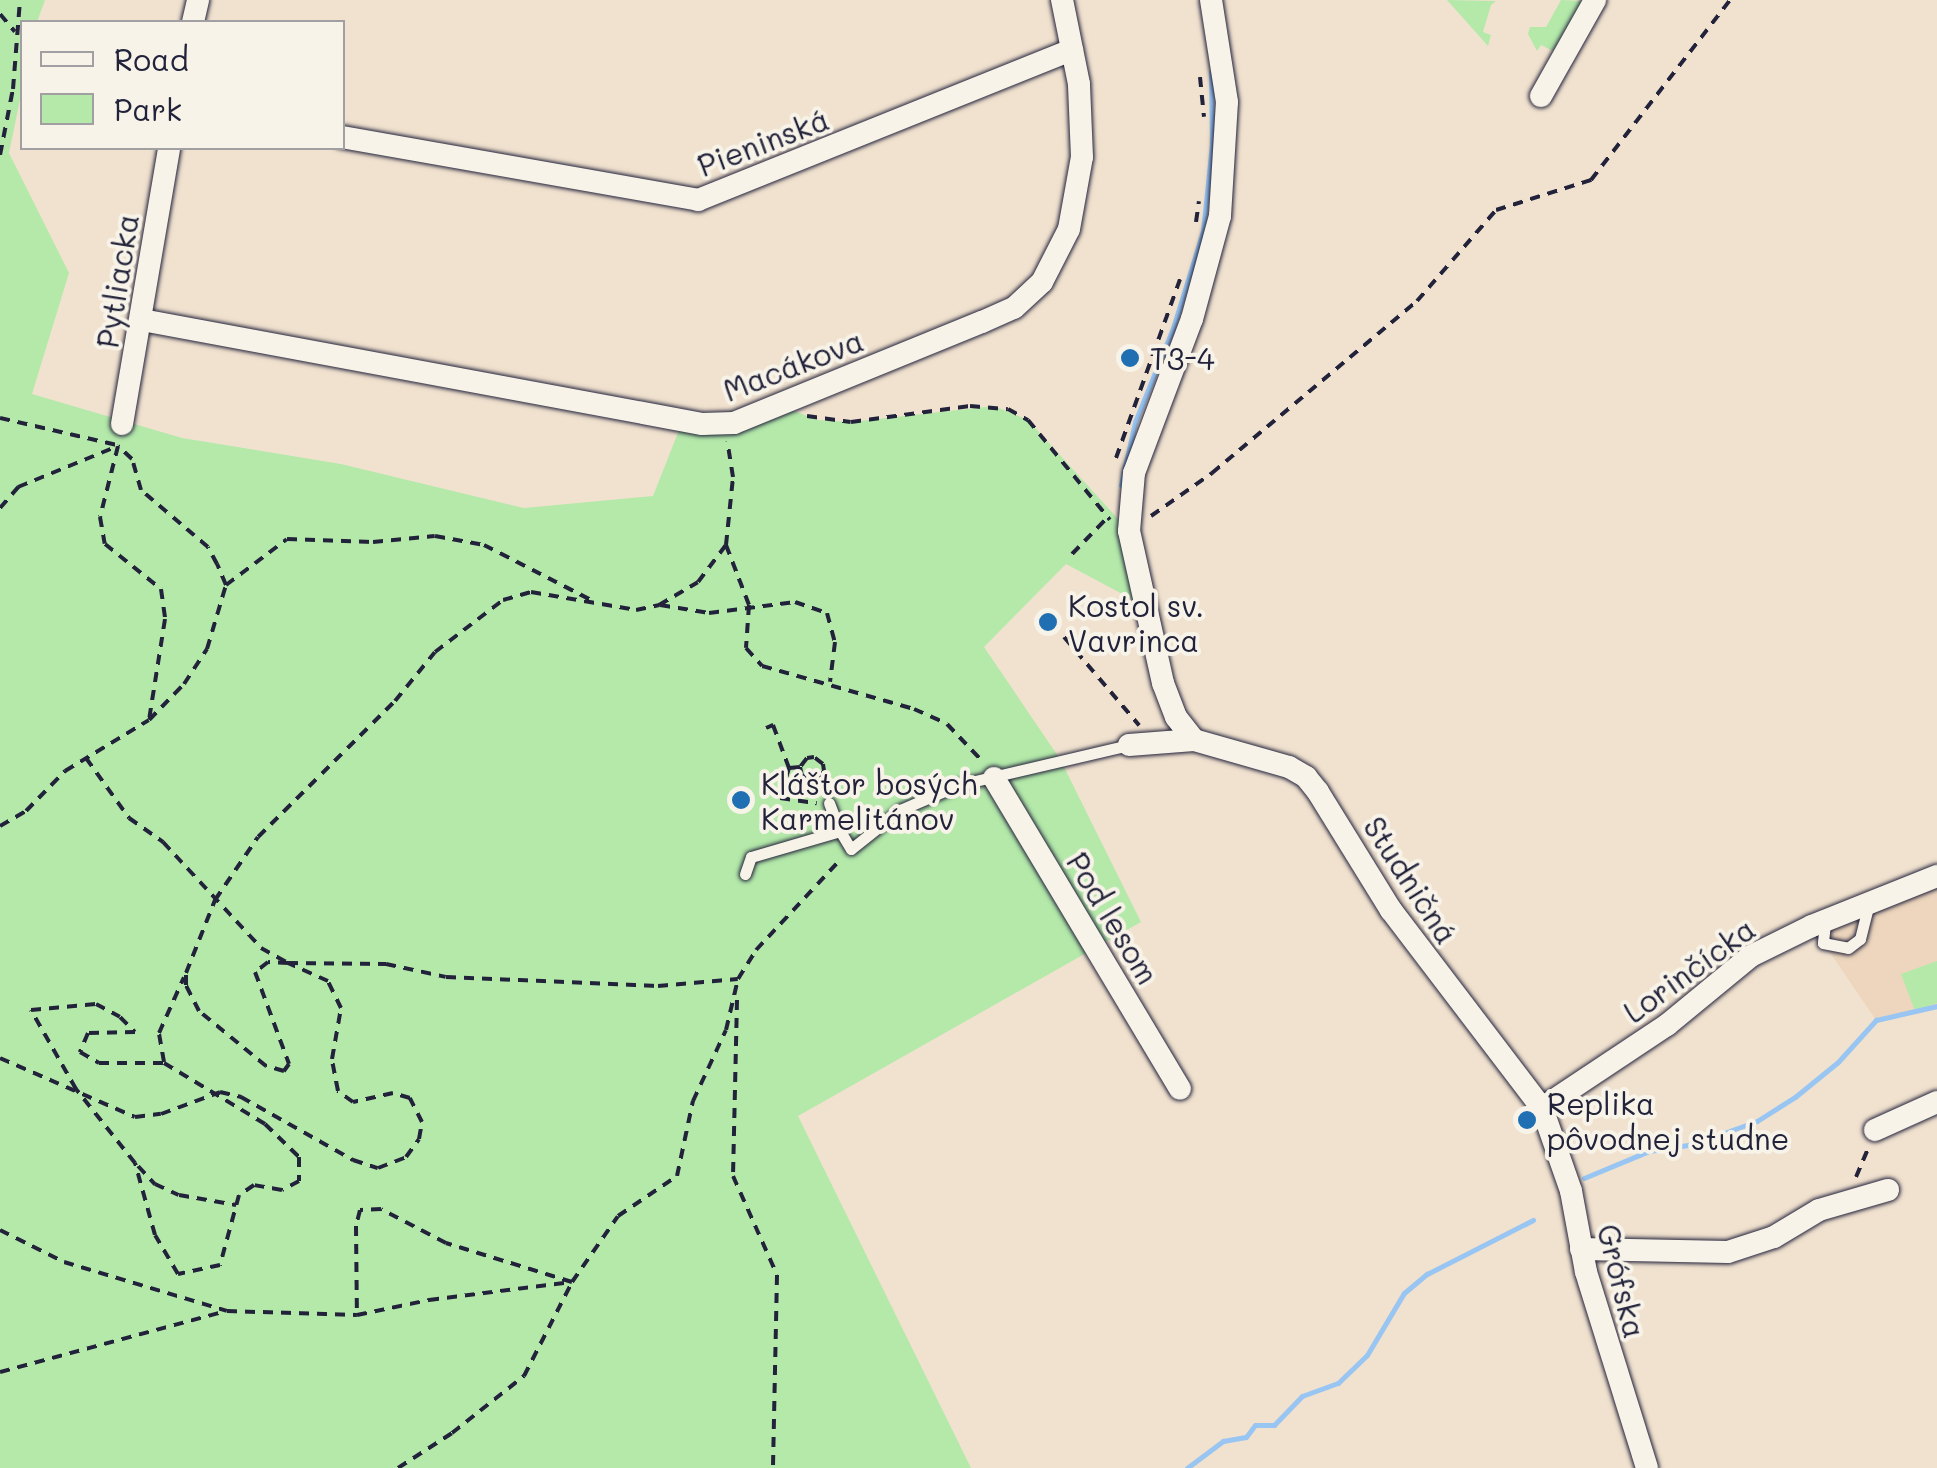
<!DOCTYPE html>
<meta charset="utf-8">
<style>
body{margin:0}
#map{position:relative;width:1937px;height:1468px;overflow:hidden;background:#f1e2cf;font-family:Mali,sans-serif}
div>[style]{position:absolute}
[style*='--x']{left:calc(var(--x)*1px);top:calc(var(--y)*1px);width:calc(var(--w)*1px);rotate:calc(var(--a)*1deg)}
.built>*{inset:0;background:#edd6bd}
.green>*{inset:0;background:#b4e9aa}
.stream>*{height:5px;margin:-2.5px;padding:0 2.5px;transform-origin:2.5px;border-radius:2.5px;background:#98c5f2}
.path>*{height:4px;margin-top:-2px;transform-origin:0;background:repeating-linear-gradient(90deg,#22223b 0 10px,transparent 0 18px)}
.roads{filter:drop-shadow(0 0 2px #22223b) drop-shadow(0 0 2px #22223b)}
.service>*{height:11px;margin:-5.5px;padding:0 5.5px;transform-origin:5.5px;border-radius:5.5px;background:#f7f3e8}
.minor>*{height:22px;margin:-11px;padding:0 11px;transform-origin:11px;border-radius:11px;background:#f7f3e8}
.dots>*{width:28px;height:28px;translate:-50% -50%;box-sizing:border-box;border:5px solid #f7f3e8;border-radius:50%}
span{translate:-50% -50%;white-space:nowrap;text-align:center;line-height:1.15;-webkit-text-stroke:8px #f7f3e8;paint-order:stroke}
.street-label{font-size:30px;color:#22223b}
.poi-label{font-size:30px;color:#22223b}
.left{translate:0 -50%;text-align:left}
.legend{position:absolute;left:20px;top:20px;width:325px;height:130px;box-sizing:border-box;background:#f7f3e8;border:2px solid #a29fa3;margin:0;padding:12px 18px;list-style:none;font-size:30px;color:#22223b}
.legend li{display:flex;align-items:center;gap:20px;height:50px}
.legend b{width:50px;border:2px solid #a29fa3}
</style>
<div id="map">
<div class="built">
<div style="clip-path:polygon(1937px 876px,1937px 1006px,1876px 1020px,1812px 926px)"></div>
</div>
<div class="green">
<div style="clip-path:polygon(0 0,45px 0,37px 22px,22px 22px,22px 90px,9px 153px,69px 273px,32px 394px,182px 438px,341px 464px,524px 508px,653px 496px,683px 420px,702px 424px,788px 402px,794px 411px,818px 420px,851px 422px,994px 406px,1028px 420px,1129px 531px,1143px 605px,1066px 564px,984px 647px,1060px 759px,1141px 922px,798px 1116px,971px 1468px,0 1468px)"></div>
<div style="clip-path:polygon(1447px 0,1496px 1px,1491px 5px,1483px 32px,1491px 35px,1488px 46px)"></div>
<div style="clip-path:polygon(1561px 0,1583px 1px,1553px 51px,1541px 45px,1537px 51px,1528px 34px,1530px 27px,1546px 27px)"></div>
<div style="clip-path:polygon(1937px 961px,1937px 1003px,1915px 1011px,1901px 974px)"></div>
</div>
<div class="stream">
<div style="--x:1121;--y:485;--w:65;--a:-77.5"></div>
<div style="--x:1135;--y:422;--w:101;--a:-68"></div>
<div style="--x:1173;--y:328;--w:102;--a:-72.8"></div>
<div style="--x:1203;--y:231;--w:87;--a:-84.1"></div>
<div style="--x:1212;--y:144;--w:72;--a:-90.8"></div>
<div style="--x:1584;--y:1178;--w:70;--a:-22.6"></div>
<div style="--x:1649;--y:1151;--w:46;--a:-8.8"></div>
<div style="--x:1694;--y:1144;--w:67;--a:-20.1"></div>
<div style="--x:1757;--y:1121;--w:45;--a:-32.3"></div>
<div style="--x:1795;--y:1097;--w:55;--a:-39.1"></div>
<div style="--x:1838;--y:1062;--w:57;--a:-47.9"></div>
<div style="--x:1876;--y:1020;--w:63;--a:-12.9"></div>
<div style="--x:1187;--y:1468;--w:45;--a:-36.9"></div>
<div style="--x:1223;--y:1441;--w:23;--a:-10"></div>
<div style="--x:1246;--y:1437;--w:15;--a:-53"></div>
<div style="--x:1255;--y:1425;--w:19;--a:0"></div>
<div style="--x:1274;--y:1425;--w:40;--a:-46"></div>
<div style="--x:1302;--y:1396;--w:38;--a:-20"></div>
<div style="--x:1338;--y:1383;--w:40;--a:-44"></div>
<div style="--x:1367;--y:1355;--w:72;--a:-59.2"></div>
<div style="--x:1404;--y:1293;--w:30;--a:-40"></div>
<div style="--x:1427;--y:1274;--w:119;--a:-27"></div>
</div>
<div class="path">
<div style="--x:0;--y:14;--w:23;--a:50"></div>
<div style="--x:1200;--y:77;--w:40;--a:84.3"></div>
<div style="--x:0;--y:155;--w:67;--a:-78.9"></div>
<div style="--x:13;--y:89;--w:89;--a:-85.5"></div>
<div style="--x:1196;--y:222;--w:21;--a:-82"></div>
<div style="--x:807;--y:416;--w:44;--a:7.8"></div>
<div style="--x:851;--y:422;--w:120;--a:-7.7"></div>
<div style="--x:970;--y:406;--w:38;--a:5"></div>
<div style="--x:1008;--y:409;--w:23;--a:29"></div>
<div style="--x:1028;--y:420;--w:129;--a:50.6"></div>
<div style="--x:0;--y:418;--w:120;--a:13"></div>
<div style="--x:118;--y:446;--w:73;--a:104.2"></div>
<div style="--x:100;--y:517;--w:27;--a:80"></div>
<div style="--x:105;--y:544;--w:72;--a:38.8"></div>
<div style="--x:161;--y:589;--w:30;--a:82"></div>
<div style="--x:165;--y:619;--w:102;--a:99"></div>
<div style="--x:1116;--y:458;--w:190;--a:-70.3"></div>
<div style="--x:0;--y:508;--w:28;--a:-49"></div>
<div style="--x:18;--y:487;--w:108;--a:-22.3"></div>
<div style="--x:1151;--y:516;--w:75;--a:-35.2"></div>
<div style="--x:1212;--y:473;--w:268;--a:-40"></div>
<div style="--x:1417;--y:301;--w:121;--a:-49"></div>
<div style="--x:1496;--y:210;--w:100;--a:-17.5"></div>
<div style="--x:1591;--y:180;--w:227;--a:-52.3"></div>
<div style="--x:726;--y:545;--w:68;--a:-84.1"></div>
<div style="--x:733;--y:477;--w:36;--a:-99"></div>
<div style="--x:1072;--y:554;--w:50;--a:-45.8"></div>
<div style="--x:226;--y:585;--w:76;--a:-37"></div>
<div style="--x:287;--y:539;--w:86;--a:2"></div>
<div style="--x:373;--y:542;--w:62;--a:-5.5"></div>
<div style="--x:435;--y:536;--w:50;--a:10.4"></div>
<div style="--x:484;--y:545;--w:120;--a:27.2"></div>
<div style="--x:660;--y:605;--w:50;--a:9.3"></div>
<div style="--x:709;--y:613;--w:87;--a:-7.3"></div>
<div style="--x:795;--y:602;--w:34;--a:19"></div>
<div style="--x:827;--y:613;--w:30;--a:75"></div>
<div style="--x:835;--y:642;--w:40;--a:97.1"></div>
<div style="--x:1064;--y:637;--w:116;--a:49.6"></div>
<div style="--x:766;--y:728;--w:8;--a:-23"></div>
<div style="--x:773;--y:725;--w:46;--a:69.6"></div>
<div style="--x:86;--y:758;--w:74;--a:54.4"></div>
<div style="--x:129;--y:818;--w:42;--a:35.2"></div>
<div style="--x:163;--y:842;--w:144;--a:47.2"></div>
<div style="--x:261;--y:948;--w:31;--a:29"></div>
<div style="--x:288;--y:963;--w:98;--a:0.6"></div>
<div style="--x:386;--y:964;--w:61;--a:12.2"></div>
<div style="--x:446;--y:977;--w:212;--a:2.4"></div>
<div style="--x:658;--y:986;--w:80;--a:-5"></div>
<div style="--x:800;--y:767;--w:11;--a:175"></div>
<div style="--x:789;--y:768;--w:31;--a:107"></div>
<div style="--x:780;--y:798;--w:37;--a:8"></div>
<div style="--x:817;--y:780;--w:11;--a:-52"></div>
<div style="--x:824;--y:771;--w:7;--a:-98"></div>
<div style="--x:823;--y:764;--w:11;--a:-142"></div>
<div style="--x:814;--y:757;--w:7;--a:172"></div>
<div style="--x:807;--y:758;--w:11;--a:128"></div>
<div style="--x:800;--y:767;--w:9;--a:77"></div>
<div style="--x:802;--y:776;--w:16;--a:15"></div>
<div style="--x:817;--y:780;--w:14;--a:56"></div>
<div style="--x:0;--y:826;--w:30;--a:-30"></div>
<div style="--x:26;--y:811;--w:56;--a:-45.7"></div>
<div style="--x:65;--y:771;--w:98;--a:-31.3"></div>
<div style="--x:149;--y:720;--w:50;--a:-45.8"></div>
<div style="--x:184;--y:684;--w:42;--a:-56.7"></div>
<div style="--x:207;--y:649;--w:67;--a:-73.5"></div>
<div style="--x:226;--y:585;--w:23;--a:-113"></div>
<div style="--x:217;--y:564;--w:19;--a:-118"></div>
<div style="--x:208;--y:547;--w:88;--a:-139.6"></div>
<div style="--x:141;--y:490;--w:32;--a:-106"></div>
<div style="--x:132;--y:459;--w:19;--a:-137"></div>
<div style="--x:737;--y:1000;--w:176;--a:91.3"></div>
<div style="--x:733;--y:1176;--w:108;--a:66"></div>
<div style="--x:777;--y:1275;--w:193;--a:91.2"></div>
<div style="--x:96;--y:1004;--w:27;--a:28"></div>
<div style="--x:120;--y:1017;--w:21;--a:45"></div>
<div style="--x:135;--y:1032;--w:47;--a:178.8"></div>
<div style="--x:88;--y:1033;--w:21;--a:113"></div>
<div style="--x:80;--y:1052;--w:22;--a:30"></div>
<div style="--x:99;--y:1063;--w:65;--a:0"></div>
<div style="--x:164;--y:1063;--w:118;--a:31.1"></div>
<div style="--x:265;--y:1124;--w:47;--a:44.1"></div>
<div style="--x:299;--y:1157;--w:24;--a:90"></div>
<div style="--x:299;--y:1181;--w:19;--a:152"></div>
<div style="--x:282;--y:1190;--w:28;--a:-170"></div>
<div style="--x:254;--y:1185;--w:18;--a:146"></div>
<div style="--x:239;--y:1195;--w:73;--a:105.2"></div>
<div style="--x:220;--y:1265;--w:43;--a:167.9"></div>
<div style="--x:178;--y:1274;--w:45;--a:-120.5"></div>
<div style="--x:155;--y:1235;--w:75;--a:-105.5"></div>
<div style="--x:135;--y:1163;--w:95;--a:-128.6"></div>
<div style="--x:76;--y:1089;--w:91;--a:-119.7"></div>
<div style="--x:31;--y:1010;--w:65;--a:-5.3"></div>
<div style="--x:0;--y:1058;--w:147;--a:23.6"></div>
<div style="--x:135;--y:1117;--w:26;--a:-7"></div>
<div style="--x:161;--y:1114;--w:63;--a:-20.4"></div>
<div style="--x:220;--y:1092;--w:22;--a:13"></div>
<div style="--x:241;--y:1097;--w:129;--a:29.4"></div>
<div style="--x:353;--y:1160;--w:26;--a:18"></div>
<div style="--x:378;--y:1168;--w:30;--a:-21"></div>
<div style="--x:406;--y:1157;--w:22;--a:-54"></div>
<div style="--x:419;--y:1139;--w:17;--a:-80"></div>
<div style="--x:422;--y:1122;--w:27;--a:-117"></div>
<div style="--x:410;--y:1098;--w:18;--a:-164"></div>
<div style="--x:393;--y:1093;--w:41;--a:167.3"></div>
<div style="--x:353;--y:1102;--w:19;--a:-144"></div>
<div style="--x:338;--y:1091;--w:33;--a:-101"></div>
<div style="--x:332;--y:1059;--w:52;--a:-80"></div>
<div style="--x:341;--y:1008;--w:30;--a:-116"></div>
<div style="--x:328;--y:981;--w:44;--a:-155.8"></div>
<div style="--x:288;--y:963;--w:20;--a:-177"></div>
<div style="--x:268;--y:962;--w:16;--a:142"></div>
<div style="--x:255;--y:972;--w:98;--a:69.7"></div>
<div style="--x:289;--y:1064;--w:9;--a:126"></div>
<div style="--x:284;--y:1071;--w:19;--a:-164"></div>
<div style="--x:266;--y:1066;--w:87;--a:-140.6"></div>
<div style="--x:199;--y:1011;--w:29;--a:-117"></div>
<div style="--x:186;--y:985;--w:12;--a:-90"></div>
<div style="--x:186;--y:973;--w:79;--a:-68.3"></div>
<div style="--x:215;--y:900;--w:76;--a:-55.7"></div>
<div style="--x:258;--y:837;--w:193;--a:-44.8"></div>
<div style="--x:395;--y:701;--w:63;--a:-50.8"></div>
<div style="--x:435;--y:652;--w:86;--a:-37.4"></div>
<div style="--x:503;--y:600;--w:29;--a:-16"></div>
<div style="--x:531;--y:592;--w:107;--a:9.7"></div>
<div style="--x:636;--y:610;--w:24;--a:-12"></div>
<div style="--x:659;--y:605;--w:45;--a:-30.5"></div>
<div style="--x:698;--y:582;--w:46;--a:-52.9"></div>
<div style="--x:726;--y:545;--w:64;--a:69"></div>
<div style="--x:749;--y:605;--w:43;--a:94"></div>
<div style="--x:746;--y:648;--w:24;--a:48"></div>
<div style="--x:762;--y:666;--w:158;--a:15.8"></div>
<div style="--x:914;--y:709;--w:36;--a:24"></div>
<div style="--x:947;--y:724;--w:52;--a:46.5"></div>
<div style="--x:164;--y:1062;--w:29;--a:-100"></div>
<div style="--x:159;--y:1033;--w:61;--a:-65.9"></div>
<div style="--x:138;--y:1166;--w:25;--a:47"></div>
<div style="--x:155;--y:1184;--w:26;--a:25"></div>
<div style="--x:179;--y:1195;--w:58;--a:10"></div>
<div style="--x:1856;--y:1177;--w:30;--a:-67"></div>
<div style="--x:0;--y:1230;--w:72;--a:26.6"></div>
<div style="--x:64;--y:1262;--w:170;--a:16.7"></div>
<div style="--x:227;--y:1311;--w:130;--a:1.8"></div>
<div style="--x:357;--y:1315;--w:74;--a:-11.8"></div>
<div style="--x:429;--y:1300;--w:144;--a:-7.2"></div>
<div style="--x:572;--y:1282;--w:132;--a:-162.8"></div>
<div style="--x:446;--y:1243;--w:73;--a:-152.4"></div>
<div style="--x:381;--y:1209;--w:21;--a:177"></div>
<div style="--x:360;--y:1210;--w:16;--a:104"></div>
<div style="--x:356;--y:1226;--w:89;--a:89.4"></div>
<div style="--x:0;--y:1372;--w:230;--a:-15.1"></div>
<div style="--x:398;--y:1468;--w:64;--a:-32.9"></div>
<div style="--x:452;--y:1433;--w:92;--a:-38.4"></div>
<div style="--x:524;--y:1376;--w:106;--a:-62.9"></div>
<div style="--x:572;--y:1282;--w:80;--a:-55.1"></div>
<div style="--x:618;--y:1216;--w:71;--a:-34.1"></div>
<div style="--x:677;--y:1176;--w:77;--a:-78"></div>
<div style="--x:693;--y:1101;--w:78;--a:-65.1"></div>
<div style="--x:726;--y:1030;--w:52;--a:-76.8"></div>
<div style="--x:738;--y:979;--w:34;--a:-58"></div>
<div style="--x:756;--y:950;--w:125;--a:-47"></div>
</div>
<div class="roads">
<div class="service">
<div style="--x:829;--y:803;--w:30;--a:69"></div>
<div style="--x:745;--y:874;--w:18;--a:-71"></div>
<div style="--x:751;--y:857;--w:93;--a:-16.3"></div>
<div style="--x:840;--y:831;--w:21;--a:59"></div>
<div style="--x:851;--y:849;--w:63;--a:-38.5"></div>
<div style="--x:900;--y:810;--w:63;--a:-23.3"></div>
<div style="--x:958;--y:785;--w:176;--a:-13.2"></div>
<div style="--x:1825;--y:923;--w:20;--a:96"></div>
<div style="--x:1823;--y:943;--w:25;--a:11"></div>
<div style="--x:1848;--y:948;--w:15;--a:-37"></div>
<div style="--x:1860;--y:939;--w:38;--a:-76"></div>
</div>
<div class="minor">
<div style="--x:193;--y:22;--w:23;--a:-77"></div>
<div style="--x:1541;--y:96;--w:110;--a:-60.6"></div>
<div style="--x:342;--y:137;--w:362;--a:10"></div>
<div style="--x:698;--y:200;--w:403;--a:-21.9"></div>
<div style="--x:142;--y:320;--w:570;--a:10.52"></div>
<div style="--x:702;--y:424;--w:32;--a:-2"></div>
<div style="--x:734;--y:423;--w:268;--a:-22.2"></div>
<div style="--x:982;--y:322;--w:35;--a:-24"></div>
<div style="--x:1014;--y:308;--w:38;--a:-43"></div>
<div style="--x:1042;--y:282;--w:59;--a:-63"></div>
<div style="--x:1069;--y:229;--w:73;--a:-79.8"></div>
<div style="--x:1082;--y:157;--w:73;--a:-92.4"></div>
<div style="--x:1079;--y:84;--w:86;--a:-101.4"></div>
<div style="--x:122;--y:424;--w:280;--a:-80.3"></div>
<div style="--x:1194;--y:740;--w:29;--a:-128"></div>
<div style="--x:1176;--y:717;--w:36;--a:-111"></div>
<div style="--x:1163;--y:683;--w:156;--a:-102.6"></div>
<div style="--x:1129;--y:531;--w:58;--a:-85.1"></div>
<div style="--x:1134;--y:473;--w:165;--a:-69.4"></div>
<div style="--x:1192;--y:319;--w:107;--a:-74.8"></div>
<div style="--x:1220;--y:216;--w:114;--a:-86.5"></div>
<div style="--x:1227;--y:102;--w:103;--a:-98.9"></div>
<div style="--x:1129;--y:745;--w:65;--a:-4.4"></div>
<div style="--x:1194;--y:740;--w:99;--a:15.9"></div>
<div style="--x:1289;--y:767;--w:20;--a:30"></div>
<div style="--x:1306;--y:777;--w:19;--a:51"></div>
<div style="--x:1318;--y:792;--w:139;--a:58.3"></div>
<div style="--x:1391;--y:910;--w:249;--a:52.7"></div>
<div style="--x:1542;--y:1108;--w:88;--a:70.7"></div>
<div style="--x:1571;--y:1191;--w:82;--a:79.5"></div>
<div style="--x:1586;--y:1272;--w:205;--a:72.7"></div>
<div style="--x:994;--y:778;--w:362;--a:59.1"></div>
<div style="--x:1542;--y:1108;--w:150;--a:-33.6"></div>
<div style="--x:1667;--y:1025;--w:109;--a:-39.4"></div>
<div style="--x:1751;--y:956;--w:68;--a:-26.2"></div>
<div style="--x:1812;--y:926;--w:135;--a:-21.8"></div>
<div style="--x:1875;--y:1130;--w:68;--a:-24.3"></div>
<div style="--x:1581;--y:1249;--w:147;--a:1.2"></div>
<div style="--x:1728;--y:1252;--w:48;--a:-18.1"></div>
<div style="--x:1774;--y:1237;--w:52;--a:-31"></div>
<div style="--x:1819;--y:1210;--w:72;--a:-16.2"></div>
</div>
</div>
<div class="dots">
<div style="left:1130px;top:358px;background:#1f6fb2"></div>
<div style="left:1048px;top:622px;background:#1f6fb2"></div>
<div style="left:741px;top:800px;background:#1f6fb2"></div>
<div style="left:1527px;top:1120px;background:#1f6fb2"></div>
</div>
<div class="street-label">
<span style="left:763px;top:142px;rotate:-21deg">Pieninská</span>
<span style="left:117px;top:281px;rotate:-81deg">Pytliacka</span>
<span style="left:793px;top:365px;rotate:-21deg">Macákova</span>
<span style="left:1411px;top:880px;rotate:57deg">Studničná</span>
<span style="left:1113px;top:918px;rotate:59deg">Pod lesom</span>
<span style="left:1689px;top:970px;rotate:-36deg">Lorinčícka</span>
<span style="left:1622px;top:1281px;rotate:76deg">Grófska</span>
</div>
<div class="poi-label">
<span class="left" style="left:1150px;top:358px">T3-4</span>
<span class="left" style="left:1068px;top:622px">Kostol sv.<br>Vavrinca</span>
<span class="left" style="left:761px;top:800px">Kláštor bosých<br>Karmelitánov</span>
<span class="left" style="left:1547px;top:1120px">Replika<br>pôvodnej studne</span>
</div>
<ul class="legend">
<li><b style="height:12px;background:#f7f3e8"></b>Road</li>
<li><b style="height:28px;background:#b4e9aa"></b>Park</li>
</ul>
</div>
